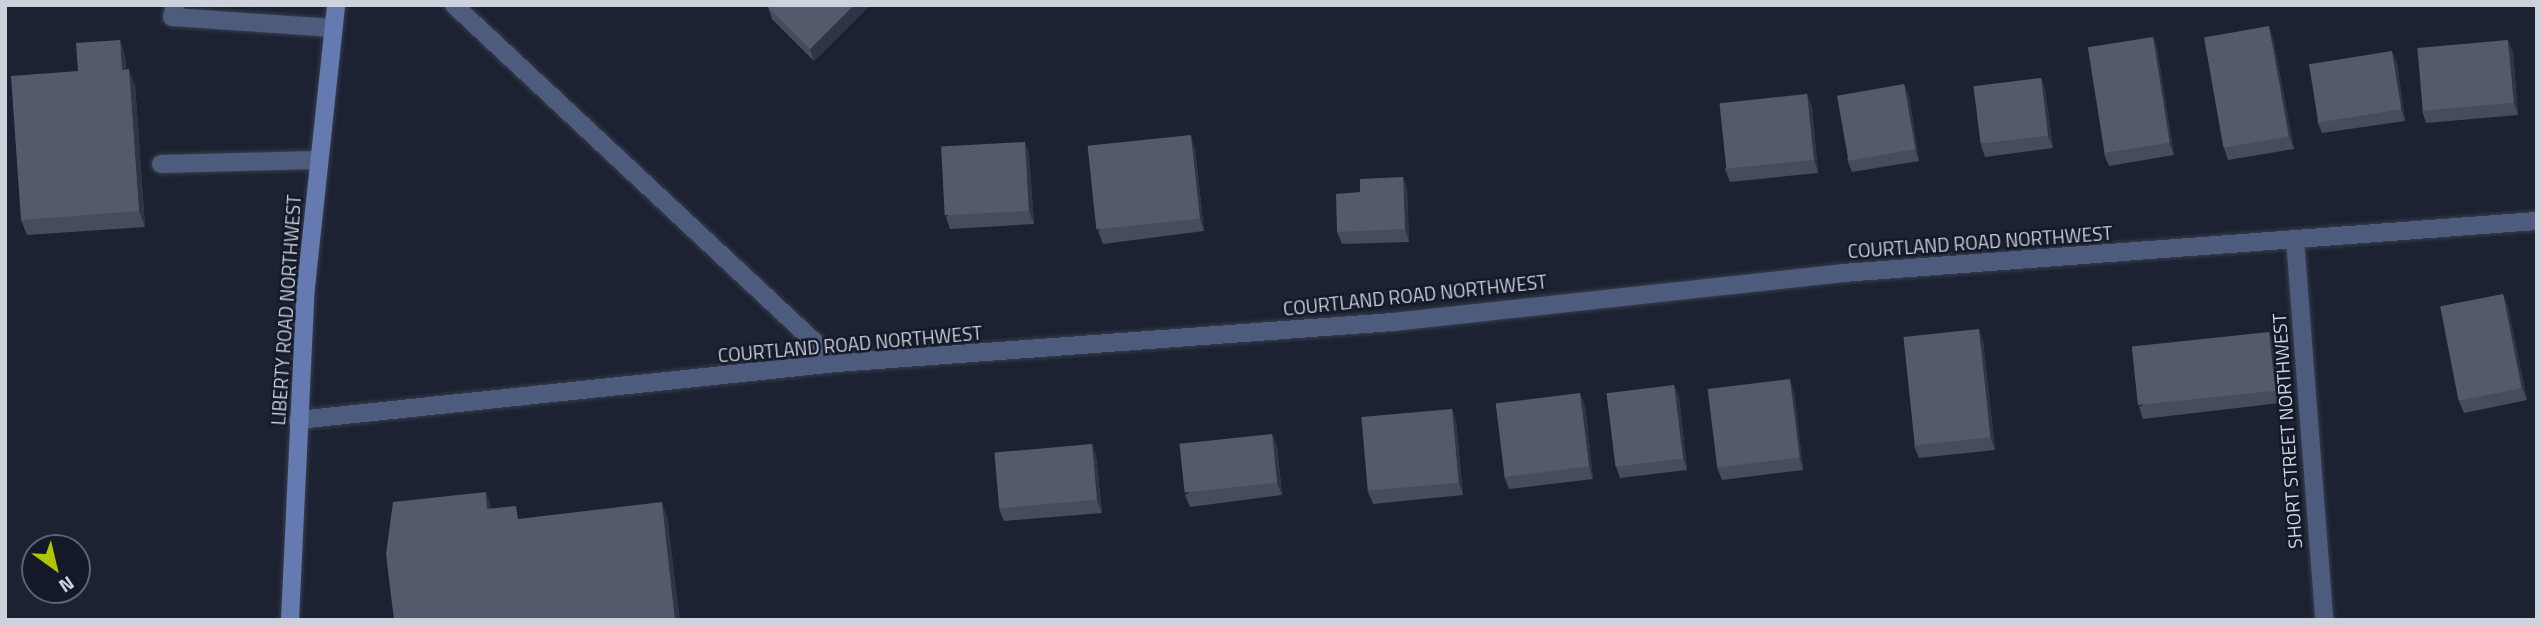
<!DOCTYPE html>
<style>
body{margin:0}
#map{position:relative;width:2542px;height:625px;overflow:hidden;background:#1c2232;font-family:"Titillium Web",sans-serif}
div>[style]{position:absolute}
[style*='--x']{left:calc(var(--x)*1px);top:calc(var(--y)*1px);width:calc(var(--w)*1px);rotate:calc(var(--a)*1deg)}
.roads{filter:drop-shadow(0 0 2px #383e4d) drop-shadow(0 0 2px #383e4d)}
.lane>*{height:18px;margin:-9px;padding:0 9px;transform-origin:9px;border-radius:9px;background:#4d5b7d}
.street>*{height:18px;margin:-9px;padding:0 9px;transform-origin:9px;border-radius:9px;background:#4d5b7d}
.secondary>*{height:18px;margin:-9px;padding:0 9px;transform-origin:9px;border-radius:9px;background:#657ab0}
.wall>*{inset:0;background:#454c5e}
.shaded-wall>*{inset:0;background:#2f3546}
.building>*{inset:0;background:#545a6b;transform-origin:0 0}
span{translate:-50% -50%;white-space:nowrap;text-align:center;line-height:1.15;-webkit-text-stroke:5px #131928;paint-order:stroke}
.street-label{font-size:19px;color:#cdd2dd}
.frame{position:absolute;inset:0;border:7px solid #cdd2dd;pointer-events:none}
.north{position:absolute;left:21px;top:534px;width:70px;height:70px;box-sizing:border-box;background:#131928;border:2px solid #5d6370;border-radius:50%;rotate:146deg;font-size:19px;font-weight:700;line-height:28px;text-align:center;color:#cdd2dd}
.north::after{content:'';display:block;margin:auto;width:24px;height:32px;background:#afc505;clip-path:polygon(50% 0,100% 100%,50% 72%,0 100%)}
</style>
<div id="map">
<div class="roads">
<div class="lane">
<div style="--x:175;--y:5;--w:12;--a:104"></div>
<div style="--x:172;--y:17;--w:162;--a:3.9"></div>
<div style="--x:454;--y:5;--w:524;--a:43.07"></div>
<div style="--x:161;--y:164;--w:157;--a:-1.5"></div>
</div>
<div class="street">
<div style="--x:2295;--y:239;--w:382;--a:85.6"></div>
<div style="--x:298;--y:420;--w:542;--a:-6.04"></div>
<div style="--x:837;--y:363;--w:558;--a:-4.22"></div>
<div style="--x:1393;--y:322;--w:453;--a:-6.2"></div>
<div style="--x:1843;--y:273;--w:696;--a:-4.29"></div>
</div>
<div class="secondary">
<div style="--x:290;--y:620;--w:324;--a:-87.3"></div>
<div style="--x:305;--y:296;--w:293;--a:-83.9"></div>
</div>
</div>
<div class="wall">
<div style="clip-path:polygon(870px 5px,814px 61px,772px 19px,768px 7px)"></div>
<div style="clip-path:polygon(2153px 37px,2157px 49px,2174px 155px,2109px 166px,2104px 154px)"></div>
<div style="clip-path:polygon(2273px 38px,2294px 149px,2228px 160px,2224px 148px)"></div>
<div style="clip-path:polygon(120px 40px,125px 56px,126px 69px,135px 85px,145px 227px,27px 235px,21px 220px,78px 71px)"></div>
<div style="clip-path:polygon(2513px 52px,2518px 115px,2426px 123px,2422px 111px)"></div>
<div style="clip-path:polygon(2397px 63px,2405px 121px,2322px 133px,2317px 121px)"></div>
<div style="clip-path:polygon(2041px 78px,2045px 90px,2053px 148px,1985px 157px,1981px 145px)"></div>
<div style="clip-path:polygon(1904px 84px,1909px 96px,1919px 161px,1852px 172px,1847px 159px)"></div>
<div style="clip-path:polygon(1807px 94px,1812px 107px,1818px 173px,1730px 182px,1725px 169px)"></div>
<div style="clip-path:polygon(1195px 148px,1204px 231px,1103px 244px,1098px 231px)"></div>
<div style="clip-path:polygon(1029px 154px,1034px 224px,950px 229px,946px 217px)"></div>
<div style="clip-path:polygon(1403px 177px,1407px 189px,1409px 242px,1342px 244px,1337px 232px,1360px 192px)"></div>
<div style="clip-path:polygon(2503px 294px,2508px 307px,2527px 400px,2464px 413px,2459px 401px)"></div>
<div style="clip-path:polygon(2269px 332px,2273px 344px,2280px 403px,2143px 419px,2139px 407px)"></div>
<div style="clip-path:polygon(1983px 341px,1995px 450px,1919px 458px,1914px 446px)"></div>
<div style="clip-path:polygon(1674px 385px,1679px 397px,1687px 470px,1620px 478px,1616px 466px)"></div>
<div style="clip-path:polygon(1794px 392px,1803px 470px,1722px 480px,1717px 467px)"></div>
<div style="clip-path:polygon(1585px 405px,1593px 479px,1509px 489px,1504px 476px)"></div>
<div style="clip-path:polygon(1452px 409px,1456px 421px,1463px 495px,1373px 504px,1368px 492px)"></div>
<div style="clip-path:polygon(1272px 434px,1277px 446px,1282px 495px,1190px 507px,1185px 495px)"></div>
<div style="clip-path:polygon(1092px 444px,1096px 456px,1102px 513px,1004px 521px,999px 509px)"></div>
</div>
<div class="shaded-wall">
<div style="clip-path:polygon(854px 5px,870px 5px,814px 61px,810px 49px)"></div>
<div style="clip-path:polygon(2269px 26px,2273px 38px,2294px 149px,2289px 136px)"></div>
<div style="clip-path:polygon(2153px 37px,2157px 49px,2174px 155px,2169px 143px)"></div>
<div style="clip-path:polygon(120px 40px,125px 56px,127px 85px,122px 70px)"></div>
<div style="clip-path:polygon(2508px 40px,2513px 52px,2518px 115px,2514px 103px)"></div>
<div style="clip-path:polygon(2392px 51px,2397px 63px,2405px 121px,2401px 109px)"></div>
<div style="clip-path:polygon(129px 69px,135px 85px,145px 227px,139px 211px)"></div>
<div style="clip-path:polygon(2041px 78px,2045px 90px,2053px 148px,2048px 136px)"></div>
<div style="clip-path:polygon(1904px 84px,1909px 96px,1919px 161px,1915px 149px)"></div>
<div style="clip-path:polygon(1807px 94px,1812px 107px,1818px 173px,1814px 160px)"></div>
<div style="clip-path:polygon(1191px 135px,1195px 148px,1204px 231px,1200px 219px)"></div>
<div style="clip-path:polygon(1025px 142px,1029px 154px,1034px 224px,1029px 211px)"></div>
<div style="clip-path:polygon(1403px 177px,1407px 189px,1409px 242px,1405px 229px)"></div>
<div style="clip-path:polygon(2503px 294px,2508px 307px,2527px 400px,2522px 388px)"></div>
<div style="clip-path:polygon(1979px 329px,1983px 341px,1995px 450px,1990px 437px)"></div>
<div style="clip-path:polygon(2269px 332px,2273px 344px,2280px 403px,2275px 391px)"></div>
<div style="clip-path:polygon(1790px 379px,1794px 392px,1803px 470px,1799px 457px)"></div>
<div style="clip-path:polygon(1674px 385px,1679px 397px,1687px 470px,1683px 458px)"></div>
<div style="clip-path:polygon(1580px 393px,1585px 405px,1593px 479px,1589px 466px)"></div>
<div style="clip-path:polygon(1452px 409px,1456px 421px,1463px 495px,1459px 483px)"></div>
<div style="clip-path:polygon(1272px 434px,1277px 446px,1282px 495px,1277px 483px)"></div>
<div style="clip-path:polygon(1092px 444px,1096px 456px,1102px 513px,1097px 500px)"></div>
<div style="clip-path:polygon(486px 492px,492px 509px,487px 509px)"></div>
<div style="clip-path:polygon(662px 502px,668px 520px,680px 620px,675px 620px)"></div>
</div>
<div class="building">
<div style="clip-path:polygon(770px 5px,854px 5px,810px 49px,768px 7px)"></div>
<div style="left:2269px;top:26px;width:112px;height:66px;rotate:80deg"></div>
<div style="left:2153px;top:37px;width:107px;height:66px;rotate:81deg"></div>
<div style="clip-path:polygon(120px 40px,122px 70px,129px 69px,139px 211px,21px 220px,11px 76px,78px 71px,76px 43px)"></div>
<div style="left:2508px;top:40px;width:63px;height:91px;rotate:85deg"></div>
<div style="left:2392px;top:51px;width:59px;height:84px;rotate:81deg"></div>
<div style="left:2041px;top:78px;width:58px;height:68px;rotate:83deg"></div>
<div style="left:1904px;top:84px;width:66px;height:68px;rotate:80deg"></div>
<div style="left:1807px;top:94px;width:66px;height:88px;rotate:84deg"></div>
<div style="left:1191px;top:135px;width:84px;height:104px;rotate:84deg"></div>
<div style="left:1025px;top:142px;width:69px;height:84px;rotate:87deg"></div>
<div style="clip-path:polygon(1403px 177px,1405px 229px,1337px 232px,1336px 194px,1360px 192px,1360px 179px)"></div>
<div style="left:2503px;top:294px;width:96px;height:64px;rotate:79deg"></div>
<div style="left:1979px;top:329px;width:109px;height:76px;rotate:84deg"></div>
<div style="left:2269px;top:332px;width:59px;height:138px;rotate:84deg"></div>
<div style="left:1790px;top:379px;width:79px;height:83px;rotate:83deg"></div>
<div style="left:1674px;top:385px;width:74px;height:68px;rotate:83deg"></div>
<div style="left:1580px;top:393px;width:74px;height:85px;rotate:83deg"></div>
<div style="left:1452px;top:409px;width:74px;height:91px;rotate:85deg"></div>
<div style="left:1272px;top:434px;width:49px;height:93px;rotate:84deg"></div>
<div style="left:1092px;top:444px;width:56px;height:98px;rotate:85deg"></div>
<div style="clip-path:polygon(486px 492px,487px 509px,516px 506px,518px 519px,662px 502px,675px 620px,394px 620px,386px 554px,393px 502px)"></div>
</div>
<div class="street-label">
<span style="left:1980px;top:242px;rotate:-4deg">COURTLAND ROAD NORTHWEST</span>
<span style="left:1415px;top:295px;rotate:-6deg">COURTLAND ROAD NORTHWEST</span>
<span style="left:286px;top:310px;rotate:-86deg">LIBERTY ROAD NORTHWEST</span>
<span style="left:850px;top:344px;rotate:-5deg">COURTLAND ROAD NORTHWEST</span>
<span style="left:2287px;top:431px;rotate:-94deg">SHORT STREET NORTHWEST</span>
</div>
<div class="frame"></div>
<div class="north">N</div>
</div>
